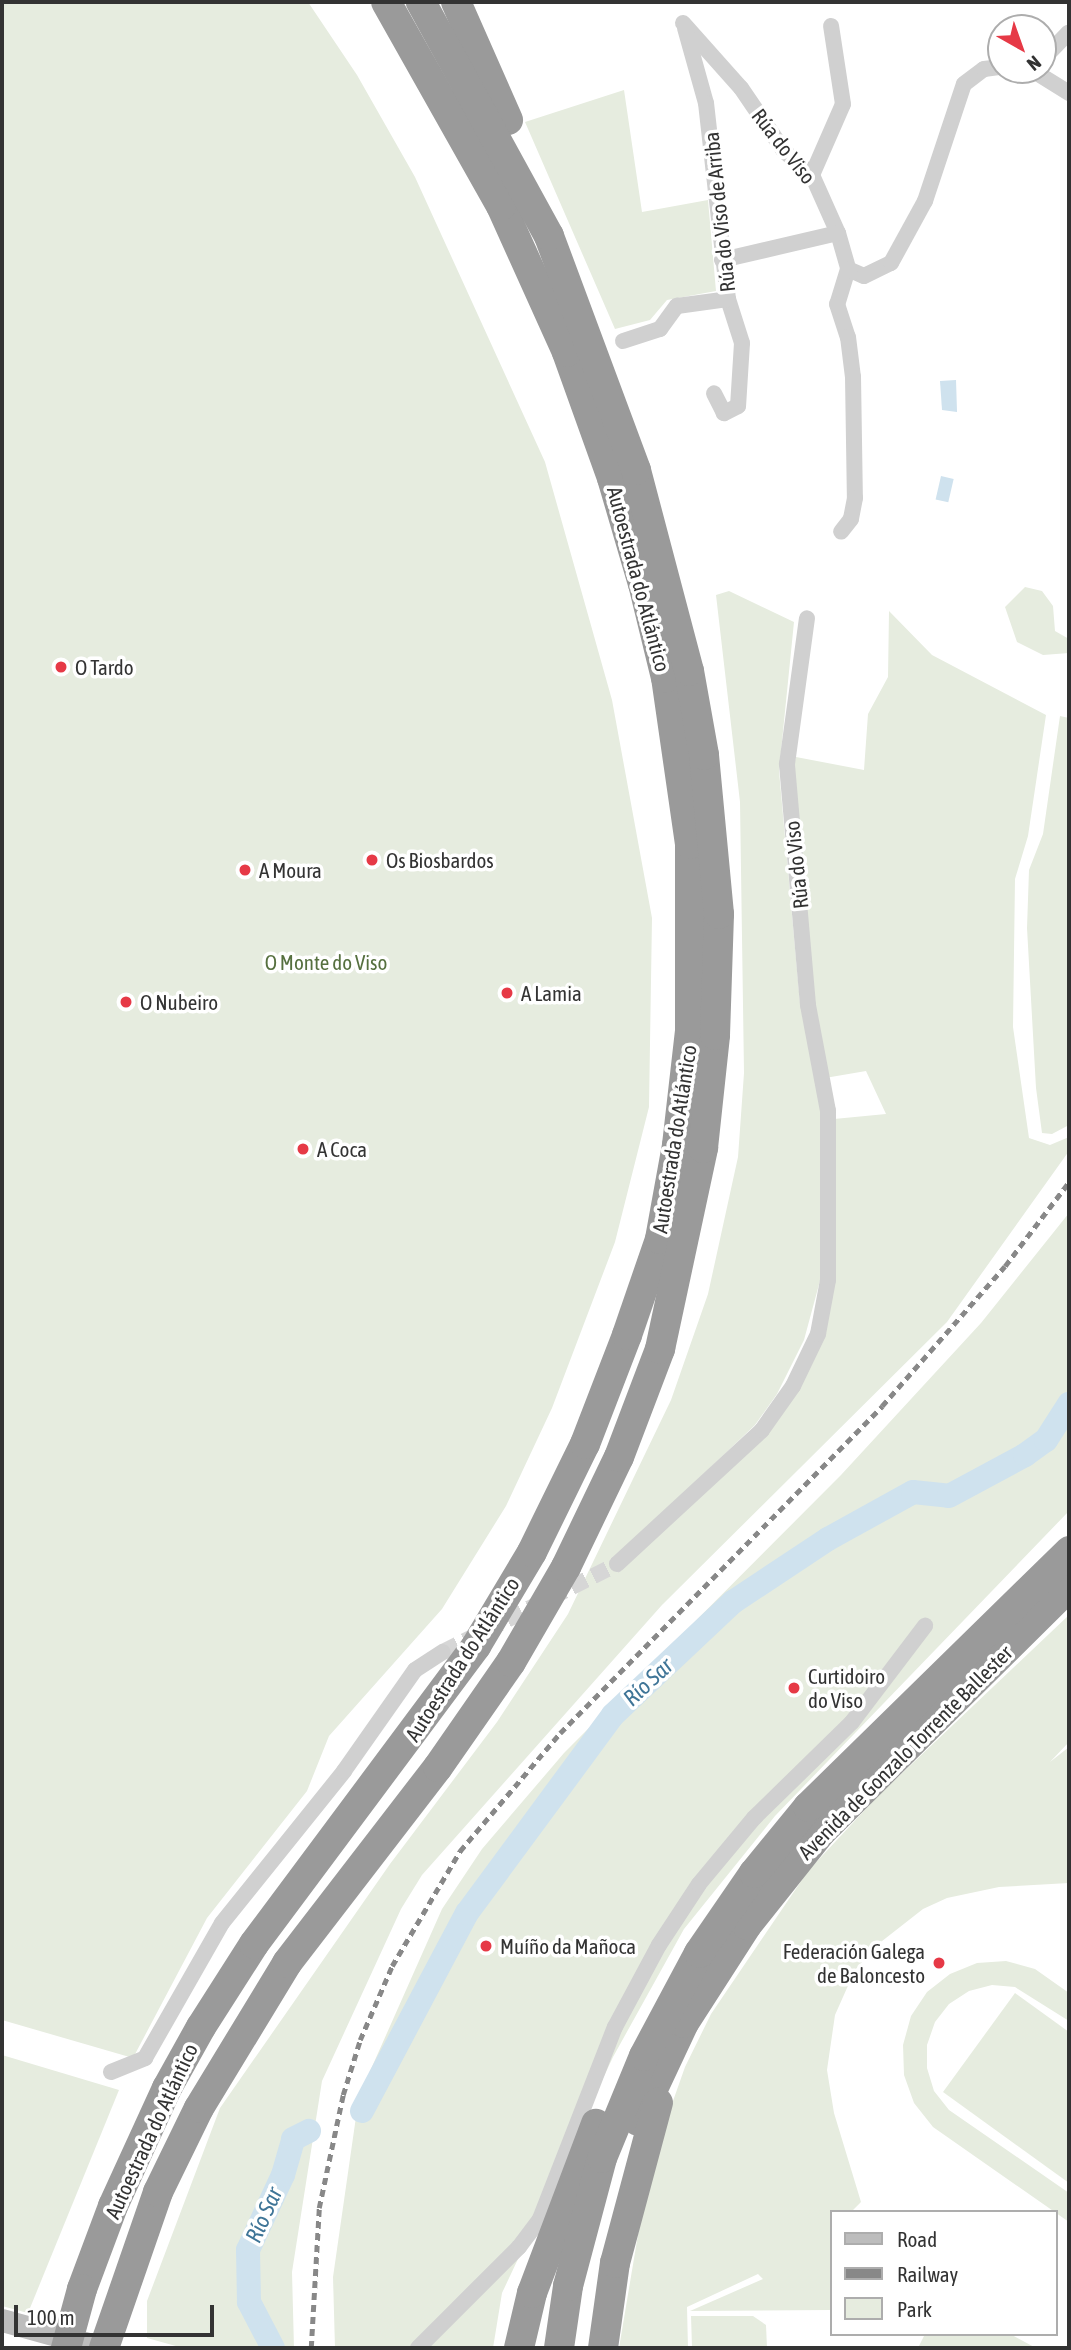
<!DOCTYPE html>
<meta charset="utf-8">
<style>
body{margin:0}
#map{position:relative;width:1071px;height:2350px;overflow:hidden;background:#fff;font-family:"Asap Condensed",sans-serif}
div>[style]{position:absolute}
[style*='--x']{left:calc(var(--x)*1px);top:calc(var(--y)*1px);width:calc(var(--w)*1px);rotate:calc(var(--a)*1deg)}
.green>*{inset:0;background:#e6ecdf}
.water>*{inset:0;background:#cfe2ee;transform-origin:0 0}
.river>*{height:24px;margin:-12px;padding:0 12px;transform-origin:12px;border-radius:12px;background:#cfe2ee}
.street-tunnel>*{height:16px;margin-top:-8px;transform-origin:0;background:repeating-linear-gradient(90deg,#d6d6d6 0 16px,transparent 0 24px)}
.street>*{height:16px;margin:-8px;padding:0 8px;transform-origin:8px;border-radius:8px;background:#d0d0d0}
.secondary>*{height:23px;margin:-11.5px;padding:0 11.5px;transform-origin:11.5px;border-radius:11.5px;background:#bdbdbd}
.highway>*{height:30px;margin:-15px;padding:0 15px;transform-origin:15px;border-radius:15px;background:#9a9a9a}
.rail>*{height:4.5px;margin-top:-2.25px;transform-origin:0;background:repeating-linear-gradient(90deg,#888 0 7px,transparent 0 12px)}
.highway-bridge>*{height:30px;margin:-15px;padding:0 15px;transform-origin:15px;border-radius:15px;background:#9a9a9a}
.dots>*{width:19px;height:19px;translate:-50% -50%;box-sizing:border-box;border:4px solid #fff;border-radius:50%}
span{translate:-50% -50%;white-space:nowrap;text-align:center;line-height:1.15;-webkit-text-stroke:7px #fff;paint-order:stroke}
.street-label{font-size:21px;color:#333}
.poi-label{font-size:21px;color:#333}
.left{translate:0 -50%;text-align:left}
.right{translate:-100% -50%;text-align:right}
.park-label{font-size:21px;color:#56703f}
.water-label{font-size:23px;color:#3f7597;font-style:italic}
.frame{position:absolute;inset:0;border:4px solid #333;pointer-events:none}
.legend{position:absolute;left:830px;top:2210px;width:228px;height:126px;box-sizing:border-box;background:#fff;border:2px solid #adadad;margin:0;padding:9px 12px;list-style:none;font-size:21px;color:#333}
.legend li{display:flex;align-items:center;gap:14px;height:35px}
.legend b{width:35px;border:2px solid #adadad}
.north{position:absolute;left:987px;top:14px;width:70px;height:70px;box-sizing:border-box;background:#fff;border:2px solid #adadad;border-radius:50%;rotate:140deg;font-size:19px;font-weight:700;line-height:28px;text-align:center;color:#333}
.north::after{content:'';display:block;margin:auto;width:24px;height:32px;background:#e63946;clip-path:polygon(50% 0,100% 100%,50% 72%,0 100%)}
.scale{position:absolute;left:14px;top:2305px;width:200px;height:32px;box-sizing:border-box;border:4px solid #333;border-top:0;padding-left:9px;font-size:21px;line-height:24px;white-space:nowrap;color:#333;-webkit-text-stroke:5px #fff;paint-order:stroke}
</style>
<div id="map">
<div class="green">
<div style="clip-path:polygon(2px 2px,308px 2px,357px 75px,415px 177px,545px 462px,612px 700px,652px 918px,649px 1107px,615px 1242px,552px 1408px,506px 1506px,442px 1609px,329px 1736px,307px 1791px,207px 1918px,133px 2058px,2px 2020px)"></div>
<div style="clip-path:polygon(624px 90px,642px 212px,708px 200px,716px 291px,667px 300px,650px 320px,615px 329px,525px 122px)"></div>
<div style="clip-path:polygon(1025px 587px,1042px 591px,1053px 606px,1055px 631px,1069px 639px,1069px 653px,1043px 655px,1017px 642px,1005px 607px)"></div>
<div style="clip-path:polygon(729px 591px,794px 622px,779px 771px,800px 1003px,821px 1108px,821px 1277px,804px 1340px,777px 1394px,755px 1425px,651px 1524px,768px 1432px,836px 1275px,834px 1119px,886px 1114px,866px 1071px,825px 1078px,814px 1009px,792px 773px,796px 757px,864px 770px,868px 714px,888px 677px,889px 611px,932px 655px,1046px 715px,1028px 836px,1015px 879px,1013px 1027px,1029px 1138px,1050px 1145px,1069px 1137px,1069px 1151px,947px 1322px,662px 1605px,422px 1875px,401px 1909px,322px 2081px,292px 2272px,294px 2348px,183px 2348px,147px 2338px,147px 2301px,220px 2108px,390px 1864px,497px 1722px,568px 1614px,671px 1400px,708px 1294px,738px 1157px,744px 1073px,740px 802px,716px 595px)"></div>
<div style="clip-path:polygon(1060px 716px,1069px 718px,1069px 1125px,1052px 1134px,1042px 1133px,1036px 1088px,1027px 928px,1029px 870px,1043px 834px)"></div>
<div style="clip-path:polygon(1069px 1213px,1069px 1511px,775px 1816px,684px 1929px,613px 2057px,502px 2293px,493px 2348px,335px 2348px,333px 2277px,359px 2096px,442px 1909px,482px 1849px,564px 1753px,841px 1475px,981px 1323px)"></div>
<div style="clip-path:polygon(1069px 1615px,1069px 1742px,1050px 1762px,1069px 1747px,1069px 1883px,999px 1887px,947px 1898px,923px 1909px,877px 1945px,855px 1970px,835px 2015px,827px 2070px,834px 2113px,861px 2202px,851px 2212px,831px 2212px,831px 2310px,690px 2311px,763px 2279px,758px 2274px,687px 2307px,688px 2348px,619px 2348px,649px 2169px,685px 2067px,711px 2014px,808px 1871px,877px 1797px)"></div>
<div style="clip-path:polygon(1006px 1961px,1035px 1969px,1069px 1993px,1069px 2021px,1015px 1987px,992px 1985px,969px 1991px,949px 2004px,935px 2022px,927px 2045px,927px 2068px,934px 2091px,949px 2110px,1069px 2193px,1069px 2222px,933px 2127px,914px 2103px,904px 2075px,903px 2045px,911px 2016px,927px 1992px,950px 1974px,977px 1963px)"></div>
<div style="clip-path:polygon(1015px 1993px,1069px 2032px,1069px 2183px,943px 2092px)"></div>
<div style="clip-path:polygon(2px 2055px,119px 2090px,28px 2313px,2px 2306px)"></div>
<div style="clip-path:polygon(691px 2316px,753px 2316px,766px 2325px,767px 2348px,692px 2348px)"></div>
<div style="clip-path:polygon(925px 2334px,1010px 2334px,1036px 2348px,918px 2348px)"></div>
</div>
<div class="water">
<div style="clip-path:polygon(956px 380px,957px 412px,942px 410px,940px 381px)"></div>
<div style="left:941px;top:476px;width:13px;height:24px;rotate:13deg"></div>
</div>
<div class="river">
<div style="--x:362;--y:2111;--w:224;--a:-62.1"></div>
<div style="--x:467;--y:1913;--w:246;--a:-53.6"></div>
<div style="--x:613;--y:1715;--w:165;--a:-43.3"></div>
<div style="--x:733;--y:1602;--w:114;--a:-33.6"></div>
<div style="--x:828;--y:1539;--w:97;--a:-28.9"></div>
<div style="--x:913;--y:1492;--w:36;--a:6"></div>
<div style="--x:949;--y:1496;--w:86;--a:-28.3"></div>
<div style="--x:1025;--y:1455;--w:26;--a:-36"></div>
<div style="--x:1046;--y:1440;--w:43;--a:-57.4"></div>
<div style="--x:273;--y:2348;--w:52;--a:-117.6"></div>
<div style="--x:249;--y:2302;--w:52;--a:-91.1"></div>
<div style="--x:248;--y:2250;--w:83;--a:-65"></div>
<div style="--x:283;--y:2175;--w:37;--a:-74"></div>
<div style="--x:293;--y:2139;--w:18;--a:-27"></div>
</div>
<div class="street-tunnel">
<div style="--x:443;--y:1652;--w:195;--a:-26.8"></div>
</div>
<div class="street">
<div style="--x:683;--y:23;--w:87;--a:48.3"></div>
<div style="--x:741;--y:88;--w:76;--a:55.7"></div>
<div style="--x:784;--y:151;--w:37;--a:41"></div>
<div style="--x:812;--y:175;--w:64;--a:65.9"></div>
<div style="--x:838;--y:233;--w:37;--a:74"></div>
<div style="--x:848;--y:269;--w:37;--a:107"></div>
<div style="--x:837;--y:304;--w:35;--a:72"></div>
<div style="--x:848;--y:337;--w:40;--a:82.9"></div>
<div style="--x:853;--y:377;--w:121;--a:89.1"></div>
<div style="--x:855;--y:498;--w:21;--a:101"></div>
<div style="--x:851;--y:519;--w:16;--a:128"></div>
<div style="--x:685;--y:28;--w:78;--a:74.4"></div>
<div style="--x:706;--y:103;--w:197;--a:83.6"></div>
<div style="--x:728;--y:299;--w:46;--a:72.3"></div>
<div style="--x:742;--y:343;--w:63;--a:93.6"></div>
<div style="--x:738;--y:406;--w:16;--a:153"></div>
<div style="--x:724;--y:413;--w:22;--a:-117"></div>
<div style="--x:1043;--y:59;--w:37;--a:-46"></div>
<div style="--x:1032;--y:70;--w:44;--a:31.9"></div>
<div style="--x:812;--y:175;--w:77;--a:-66.4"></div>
<div style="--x:843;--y:104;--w:79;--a:-98.7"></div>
<div style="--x:722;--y:260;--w:119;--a:-13.1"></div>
<div style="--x:848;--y:269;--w:17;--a:24"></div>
<div style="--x:864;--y:276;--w:30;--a:-26"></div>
<div style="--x:891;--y:263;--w:71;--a:-61.3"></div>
<div style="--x:925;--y:201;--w:123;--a:-71.6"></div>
<div style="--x:964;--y:84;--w:25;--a:-37"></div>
<div style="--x:984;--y:69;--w:17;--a:-7"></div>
<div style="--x:623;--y:341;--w:39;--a:-18"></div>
<div style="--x:660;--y:329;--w:29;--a:-54"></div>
<div style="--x:677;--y:306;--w:51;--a:-7.8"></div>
<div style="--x:617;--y:1564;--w:197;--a:-42.7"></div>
<div style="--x:762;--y:1430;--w:54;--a:-54.8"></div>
<div style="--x:793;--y:1386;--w:58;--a:-64.3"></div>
<div style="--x:818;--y:1334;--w:55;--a:-79.5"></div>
<div style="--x:828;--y:1280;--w:169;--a:-90"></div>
<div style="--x:828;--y:1111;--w:108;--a:-100.7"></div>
<div style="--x:808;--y:1005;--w:242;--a:-95"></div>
<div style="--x:787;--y:764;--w:147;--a:-82.2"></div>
<div style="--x:111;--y:2072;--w:37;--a:-22"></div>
<div style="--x:145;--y:2058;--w:155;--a:-60.3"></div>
<div style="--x:222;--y:1923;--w:195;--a:-51.2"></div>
<div style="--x:344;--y:1771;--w:123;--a:-54.9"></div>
<div style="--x:415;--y:1670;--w:33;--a:-33"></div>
<div style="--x:418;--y:2348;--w:143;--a:-45"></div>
<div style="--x:519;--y:2247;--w:35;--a:-53"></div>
<div style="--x:540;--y:2219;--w:206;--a:-68.7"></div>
<div style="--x:615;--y:2027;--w:93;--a:-61.8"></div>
<div style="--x:659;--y:1945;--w:73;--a:-56.7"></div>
<div style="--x:699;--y:1884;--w:86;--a:-50.2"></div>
<div style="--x:754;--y:1818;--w:137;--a:-44.4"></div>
<div style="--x:852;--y:1722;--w:121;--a:-52.8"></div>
</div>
<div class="secondary">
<div style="--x:2;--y:2320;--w:105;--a:15.5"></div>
</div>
<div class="highway">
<div style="--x:456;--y:2;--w:129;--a:66.2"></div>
<div style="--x:638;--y:2121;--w:108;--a:-64.9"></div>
<div style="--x:684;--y:2023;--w:117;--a:-57.3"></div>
<div style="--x:747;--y:1925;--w:119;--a:-51.5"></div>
<div style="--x:821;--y:1832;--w:349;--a:-44.7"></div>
<div style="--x:82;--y:2289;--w:89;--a:-69.5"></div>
<div style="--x:113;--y:2206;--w:130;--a:-65.4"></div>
<div style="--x:167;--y:2088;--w:70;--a:-60.9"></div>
<div style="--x:201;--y:2027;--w:98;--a:-57.4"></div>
<div style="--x:254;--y:1944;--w:372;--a:-53.3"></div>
<div style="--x:476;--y:1646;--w:109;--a:-59.2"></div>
<div style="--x:532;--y:1552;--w:120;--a:-63.9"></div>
<div style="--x:585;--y:1444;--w:117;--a:-68.9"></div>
<div style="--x:627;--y:1335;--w:102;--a:-71"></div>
<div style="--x:660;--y:1239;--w:96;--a:-79.7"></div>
<div style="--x:677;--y:1145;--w:115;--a:-83.5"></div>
<div style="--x:690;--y:1031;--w:187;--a:-90"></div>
<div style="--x:690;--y:844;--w:168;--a:-98.2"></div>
<div style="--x:666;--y:678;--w:97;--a:-103.7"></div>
<div style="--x:643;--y:584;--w:110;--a:-106.3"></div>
<div style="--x:612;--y:478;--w:134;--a:-109.7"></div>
<div style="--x:567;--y:352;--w:160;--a:-114.3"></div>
<div style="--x:501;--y:206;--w:234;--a:-119.4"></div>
<div style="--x:104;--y:2348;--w:165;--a:-70.9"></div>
<div style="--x:158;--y:2192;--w:93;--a:-64"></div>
<div style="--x:199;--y:2108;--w:170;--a:-58.7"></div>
<div style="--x:287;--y:1963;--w:247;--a:-52.4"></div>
<div style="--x:438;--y:1767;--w:128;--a:-55.2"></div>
<div style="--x:511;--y:1662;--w:110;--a:-59.9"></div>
<div style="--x:566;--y:1567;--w:122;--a:-64.3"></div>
<div style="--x:619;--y:1457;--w:116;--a:-69.2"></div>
<div style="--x:660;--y:1349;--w:206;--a:-77.9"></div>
<div style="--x:703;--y:1148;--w:114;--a:-83.9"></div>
<div style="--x:715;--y:1035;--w:121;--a:-88.1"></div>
<div style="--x:719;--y:914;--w:160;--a:-95.4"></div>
<div style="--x:704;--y:755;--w:85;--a:-100.1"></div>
<div style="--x:689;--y:671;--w:208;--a:-104.8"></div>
<div style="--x:636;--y:470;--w:250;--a:-110.4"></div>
<div style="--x:549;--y:236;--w:267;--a:-118.7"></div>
<div style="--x:519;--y:2348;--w:57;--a:-76.7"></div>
<div style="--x:532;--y:2293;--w:181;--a:-69.3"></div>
<div style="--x:559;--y:2348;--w:63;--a:-81.7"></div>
<div style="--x:568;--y:2286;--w:132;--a:-75.1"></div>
<div style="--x:602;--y:2158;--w:110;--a:-67.6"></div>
<div style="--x:644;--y:2056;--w:117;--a:-61.9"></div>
<div style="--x:699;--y:1953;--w:97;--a:-55.5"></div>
<div style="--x:754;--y:1873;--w:85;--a:-50.7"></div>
<div style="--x:808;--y:1807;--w:366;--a:-44.4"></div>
<div style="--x:603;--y:2348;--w:86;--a:-82"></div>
<div style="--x:615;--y:2263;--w:166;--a:-75"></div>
</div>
<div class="rail">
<div style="--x:311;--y:2348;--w:140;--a:-86.7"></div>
<div style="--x:319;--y:2208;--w:116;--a:-78"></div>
<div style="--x:343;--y:2095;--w:58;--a:-72.8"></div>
<div style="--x:360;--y:2040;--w:81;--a:-66.6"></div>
<div style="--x:392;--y:1966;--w:134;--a:-59.4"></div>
<div style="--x:460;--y:1851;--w:155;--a:-49.7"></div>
<div style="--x:560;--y:1733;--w:459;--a:-45.4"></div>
<div style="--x:882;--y:1406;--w:186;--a:-48.7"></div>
<div style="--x:1005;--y:1266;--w:106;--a:-52.7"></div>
</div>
<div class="highway-bridge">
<div style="--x:66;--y:2348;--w:61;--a:-74.8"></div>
</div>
<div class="dots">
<div style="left:61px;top:667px;background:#e63946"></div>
<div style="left:372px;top:860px;background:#e63946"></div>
<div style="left:245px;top:870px;background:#e63946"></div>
<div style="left:507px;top:993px;background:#e63946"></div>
<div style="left:126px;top:1002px;background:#e63946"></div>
<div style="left:303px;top:1149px;background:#e63946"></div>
<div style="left:794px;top:1688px;background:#e63946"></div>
<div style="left:486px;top:1946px;background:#e63946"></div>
<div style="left:939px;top:1963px;background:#e63946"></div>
</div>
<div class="street-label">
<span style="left:784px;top:146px;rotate:52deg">Rúa do Viso</span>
<span style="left:719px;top:212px;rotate:-96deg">Rúa do Viso de Arriba</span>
<span style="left:639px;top:579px;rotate:75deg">Autoestrada do Atlántico</span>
<span style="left:796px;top:865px;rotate:-96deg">Rúa do Viso</span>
<span style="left:674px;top:1139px;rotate:-81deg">Autoestrada do Atlántico</span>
<span style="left:462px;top:1659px;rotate:-57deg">Autoestrada do Atlántico</span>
<span style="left:905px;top:1752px;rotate:-45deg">Avenida de Gonzalo Torrente Ballester</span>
<span style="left:151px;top:2131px;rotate:-65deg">Autoestrada do Atlántico</span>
</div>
<div class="poi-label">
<span class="left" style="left:75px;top:667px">O Tardo</span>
<span class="left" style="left:386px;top:860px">Os Biosbardos</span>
<span class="left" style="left:259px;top:870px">A Moura</span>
<span class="left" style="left:521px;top:993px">A Lamia</span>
<span class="left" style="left:140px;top:1002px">O Nubeiro</span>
<span class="left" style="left:317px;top:1149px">A Coca</span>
<span class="left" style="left:808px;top:1688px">Curtidoiro<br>do Viso</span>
<span class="left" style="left:500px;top:1946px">Muíño da Mañoca</span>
<span class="right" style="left:925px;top:1963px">Federación Galega<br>de Baloncesto</span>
</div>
<div class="park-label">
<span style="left:326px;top:962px">O Monte do Viso</span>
</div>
<div class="water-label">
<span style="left:648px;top:1682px;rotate:-43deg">Río Sar</span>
<span style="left:264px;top:2215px;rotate:-66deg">Río Sar</span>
</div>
<div class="frame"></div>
<ul class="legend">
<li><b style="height:9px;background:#bdbdbd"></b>Road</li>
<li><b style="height:9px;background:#888"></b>Railway</li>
<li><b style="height:19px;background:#e6ecdf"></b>Park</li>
</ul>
<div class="north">N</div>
<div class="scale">100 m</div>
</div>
